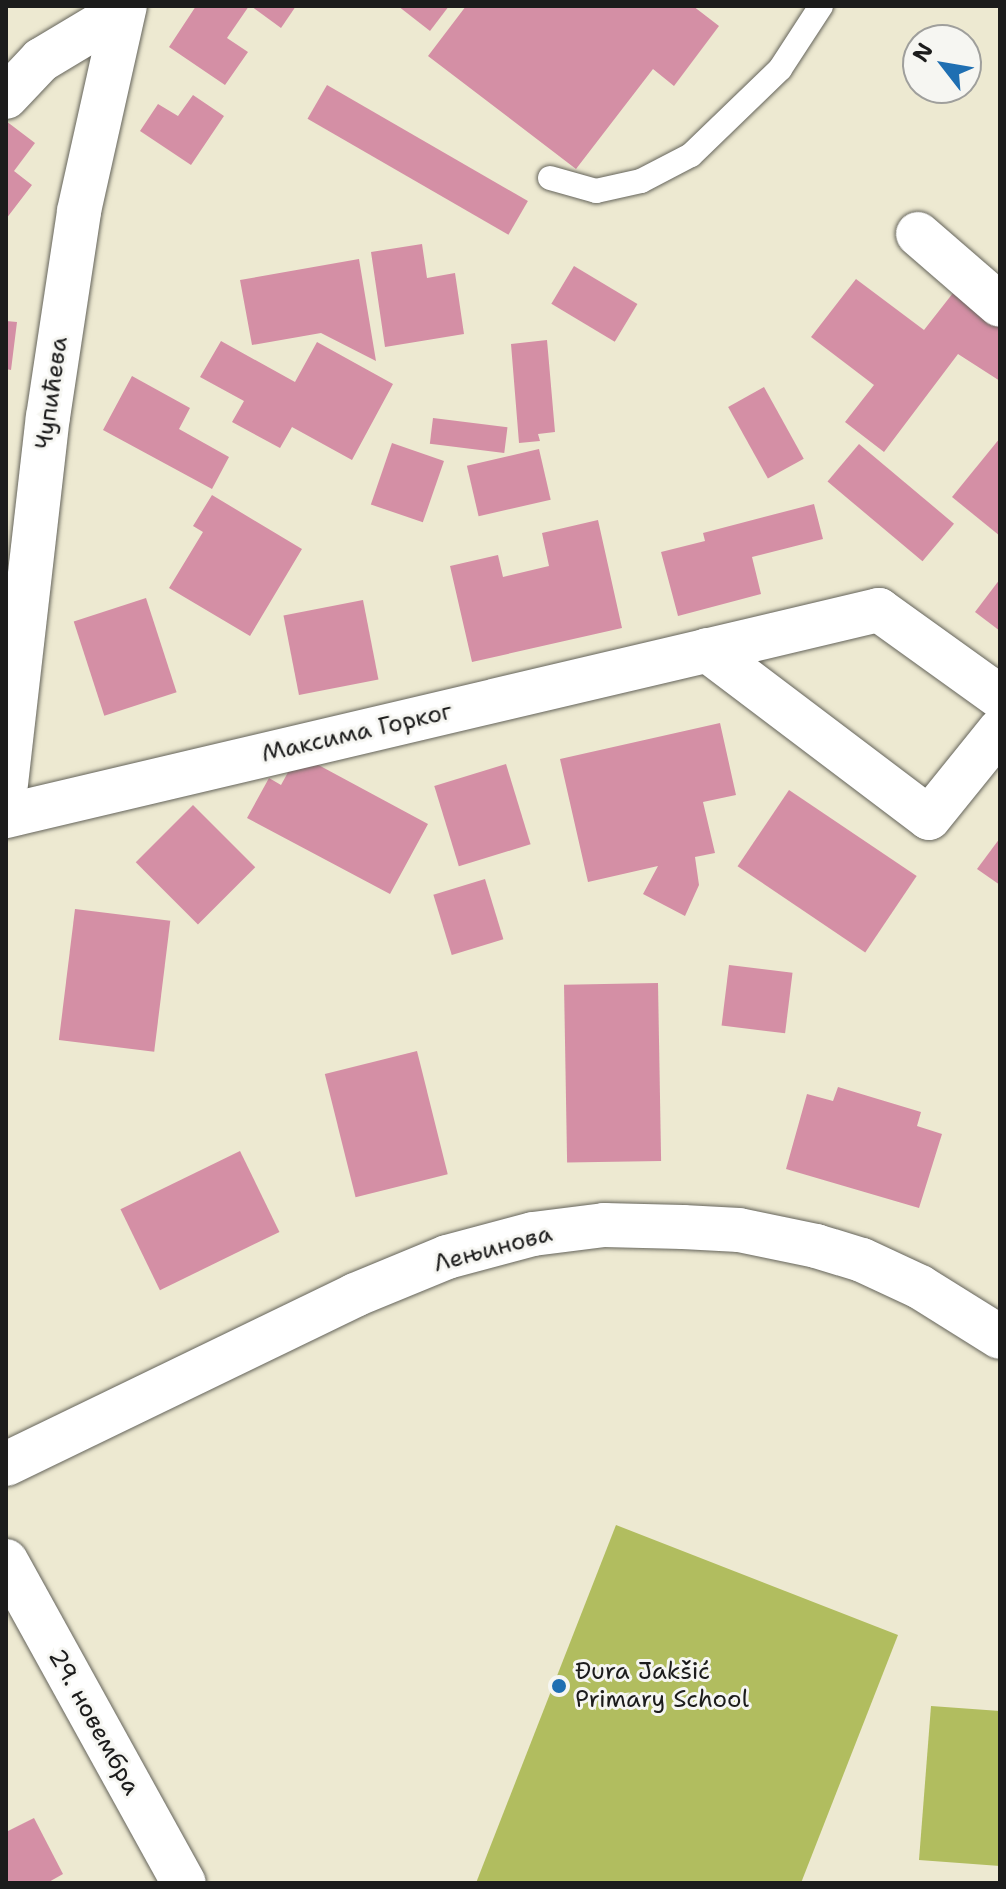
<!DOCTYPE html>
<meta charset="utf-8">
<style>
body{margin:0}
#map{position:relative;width:1006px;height:1889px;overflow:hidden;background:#ede9d1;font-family:"Shantell Sans",sans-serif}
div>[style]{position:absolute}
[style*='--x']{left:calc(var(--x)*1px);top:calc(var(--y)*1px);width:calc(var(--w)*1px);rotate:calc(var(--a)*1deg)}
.green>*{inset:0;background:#b1bd5f}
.building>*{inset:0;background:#d48fa5;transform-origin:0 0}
.roads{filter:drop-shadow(0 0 2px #65645b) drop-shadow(0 0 2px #65645b)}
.service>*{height:24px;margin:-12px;padding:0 12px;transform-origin:12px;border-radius:12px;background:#fff}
.minor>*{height:44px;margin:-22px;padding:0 22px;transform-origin:22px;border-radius:22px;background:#fff}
.tertiary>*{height:44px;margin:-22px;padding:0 22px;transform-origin:22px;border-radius:22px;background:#fff}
.dots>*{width:22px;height:22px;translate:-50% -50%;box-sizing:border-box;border:4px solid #f6f6f2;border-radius:50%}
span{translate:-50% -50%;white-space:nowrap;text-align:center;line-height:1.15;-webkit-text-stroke:6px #f6f6f2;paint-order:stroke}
.street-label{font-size:24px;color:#1c1c1c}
.poi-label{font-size:24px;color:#1c1c1c}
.left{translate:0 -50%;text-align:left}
.frame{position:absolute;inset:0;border:8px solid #1c1c1c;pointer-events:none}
.north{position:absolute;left:902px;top:24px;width:80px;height:80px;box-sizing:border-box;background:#f6f6f2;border:2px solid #9f9f9c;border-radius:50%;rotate:301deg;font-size:22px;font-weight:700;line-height:32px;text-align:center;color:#1c1c1c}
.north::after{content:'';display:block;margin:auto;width:28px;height:36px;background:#1f6fb2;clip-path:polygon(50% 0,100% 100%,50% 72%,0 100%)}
</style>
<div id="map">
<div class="green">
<div style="clip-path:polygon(616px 1525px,898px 1635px,801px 1883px,476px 1883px)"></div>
<div style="clip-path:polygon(931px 1706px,1000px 1711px,1000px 1866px,919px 1860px)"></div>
</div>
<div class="building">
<div style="clip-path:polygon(196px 6px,249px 6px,227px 38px,248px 52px,225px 85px,169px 47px)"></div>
<div style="clip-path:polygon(251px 6px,296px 6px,281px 28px)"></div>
<div style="clip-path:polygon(398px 6px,449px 6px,430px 31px)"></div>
<div style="clip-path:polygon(466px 6px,693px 6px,719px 26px,674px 86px,653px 69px,576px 169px,428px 56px)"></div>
<div style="left:327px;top:85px;width:232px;height:39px;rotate:30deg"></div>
<div style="clip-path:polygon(193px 95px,224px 116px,191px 165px,140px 131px,158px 104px,178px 116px)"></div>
<div style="clip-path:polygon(6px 121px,35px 143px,14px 171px,32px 185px,6px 219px)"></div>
<div style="clip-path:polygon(422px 244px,427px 278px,455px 273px,464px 334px,385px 347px,371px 252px)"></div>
<div style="clip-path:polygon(359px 259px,376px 361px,321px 333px,252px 345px,240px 280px)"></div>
<div style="left:574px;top:266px;width:74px;height:44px;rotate:31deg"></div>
<div style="clip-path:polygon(856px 279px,924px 330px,953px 293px,1000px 328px,1000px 381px,958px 354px,884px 452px,845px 422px,874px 385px,811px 337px)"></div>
<div style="clip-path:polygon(6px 321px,17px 322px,11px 370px,6px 369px)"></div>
<div style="clip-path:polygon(547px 340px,555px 432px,538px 434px,540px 441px,519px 443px,511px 344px)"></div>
<div style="clip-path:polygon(221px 341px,295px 382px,317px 342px,393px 384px,352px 460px,292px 427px,280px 448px,232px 422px,244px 401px,200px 377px)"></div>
<div style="clip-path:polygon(132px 376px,190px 408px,179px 429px,229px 457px,212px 489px,103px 430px)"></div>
<div style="left:764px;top:387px;width:82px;height:41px;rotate:61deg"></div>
<div style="left:433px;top:418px;width:75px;height:26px;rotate:7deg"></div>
<div style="clip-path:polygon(1000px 438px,1000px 536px,952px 497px)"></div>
<div style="left:392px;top:443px;width:55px;height:65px;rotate:19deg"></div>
<div style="left:859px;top:444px;width:124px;height:49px;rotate:40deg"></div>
<div style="left:539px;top:449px;width:52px;height:74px;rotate:77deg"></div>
<div style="clip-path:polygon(212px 495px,302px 549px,250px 636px,169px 588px,203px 532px,193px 526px)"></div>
<div style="clip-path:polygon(814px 504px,823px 539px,752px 557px,761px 594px,678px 616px,661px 552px,705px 541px,703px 533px)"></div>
<div style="clip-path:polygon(598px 520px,622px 628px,472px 662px,450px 566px,498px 555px,503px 577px,549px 566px,542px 533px)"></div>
<div style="clip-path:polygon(1000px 579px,1000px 631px,975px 612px)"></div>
<div style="left:146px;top:598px;width:99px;height:76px;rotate:72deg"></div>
<div style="left:363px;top:600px;width:81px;height:81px;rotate:79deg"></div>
<div style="clip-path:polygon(720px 723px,736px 795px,703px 802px,715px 853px,695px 857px,699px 885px,685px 916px,643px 894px,658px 866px,588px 882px,560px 759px)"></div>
<div style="clip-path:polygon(298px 754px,428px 824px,390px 894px,247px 818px,269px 778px,281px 785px)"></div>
<div style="left:506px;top:764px;width:84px;height:75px;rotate:73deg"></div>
<div style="left:789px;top:790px;width:154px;height:92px;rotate:34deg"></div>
<div style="left:193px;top:805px;width:88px;height:81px;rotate:45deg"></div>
<div style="clip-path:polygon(1000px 838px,1000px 885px,977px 869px)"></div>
<div style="left:485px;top:879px;width:63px;height:54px;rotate:73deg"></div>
<div style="left:75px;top:909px;width:96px;height:132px;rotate:7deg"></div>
<div style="left:729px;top:965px;width:64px;height:61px;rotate:7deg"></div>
<div style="left:658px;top:983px;width:178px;height:94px;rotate:89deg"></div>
<div style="left:417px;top:1051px;width:127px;height:95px;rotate:76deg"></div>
<div style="clip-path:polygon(838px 1087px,921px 1112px,917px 1126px,942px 1134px,919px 1208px,786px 1169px,807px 1094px,833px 1101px)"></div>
<div style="left:240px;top:1151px;width:90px;height:133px;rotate:64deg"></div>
<div style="clip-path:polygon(34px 1818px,63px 1874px,47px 1883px,6px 1883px,6px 1832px)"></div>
</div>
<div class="roads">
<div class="service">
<div style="--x:550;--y:178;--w:48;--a:15.8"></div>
<div style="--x:596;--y:191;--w:46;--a:-12.5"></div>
<div style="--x:641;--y:181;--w:56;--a:-27.5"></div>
<div style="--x:691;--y:155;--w:124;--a:-44"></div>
<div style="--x:780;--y:69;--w:75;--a:-56.9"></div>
</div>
<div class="minor">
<div style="--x:6;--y:97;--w:51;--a:-46.6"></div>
<div style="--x:41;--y:60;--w:96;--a:-30.9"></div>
<div style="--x:918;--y:234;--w:108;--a:40.9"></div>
<div style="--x:707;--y:650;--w:278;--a:37.1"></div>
<div style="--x:929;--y:818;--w:113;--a:-51.1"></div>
<div style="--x:6;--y:816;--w:897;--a:-13.28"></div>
<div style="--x:879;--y:610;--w:149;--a:35.7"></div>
<div style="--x:6;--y:1464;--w:388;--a:-25.8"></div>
<div style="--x:355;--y:1295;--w:100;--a:-22.4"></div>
<div style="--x:447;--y:1257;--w:89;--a:-15"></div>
<div style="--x:533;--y:1234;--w:72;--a:-7.2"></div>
<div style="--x:604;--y:1225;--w:79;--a:1.5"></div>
<div style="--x:683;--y:1227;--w:56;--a:3.1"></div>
<div style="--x:739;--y:1230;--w:79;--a:11.7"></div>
<div style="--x:816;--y:1246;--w:48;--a:16.9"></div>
<div style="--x:862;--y:1260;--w:64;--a:25"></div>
<div style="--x:920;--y:1287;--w:94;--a:32"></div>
</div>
<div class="tertiary">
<div style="--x:6;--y:784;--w:369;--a:-83.5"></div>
<div style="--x:48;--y:417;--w:208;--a:-81.4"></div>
<div style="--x:79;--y:211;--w:210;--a:-77.4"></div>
<div style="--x:6;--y:1561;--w:368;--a:61.1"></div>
</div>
</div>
<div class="dots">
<div style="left:559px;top:1686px;background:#1f6fb2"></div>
</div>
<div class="street-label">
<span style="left:52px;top:393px;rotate:-82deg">Чупићева</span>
<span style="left:357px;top:733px;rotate:-13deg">Максима Горког</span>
<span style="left:493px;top:1249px;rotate:-15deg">Лењинова</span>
<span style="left:94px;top:1722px;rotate:61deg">29. новембра</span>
</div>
<div class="poi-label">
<span class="left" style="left:575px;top:1686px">Đura Jakšić<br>Primary School</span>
</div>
<div class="frame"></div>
<div class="north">N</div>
</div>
